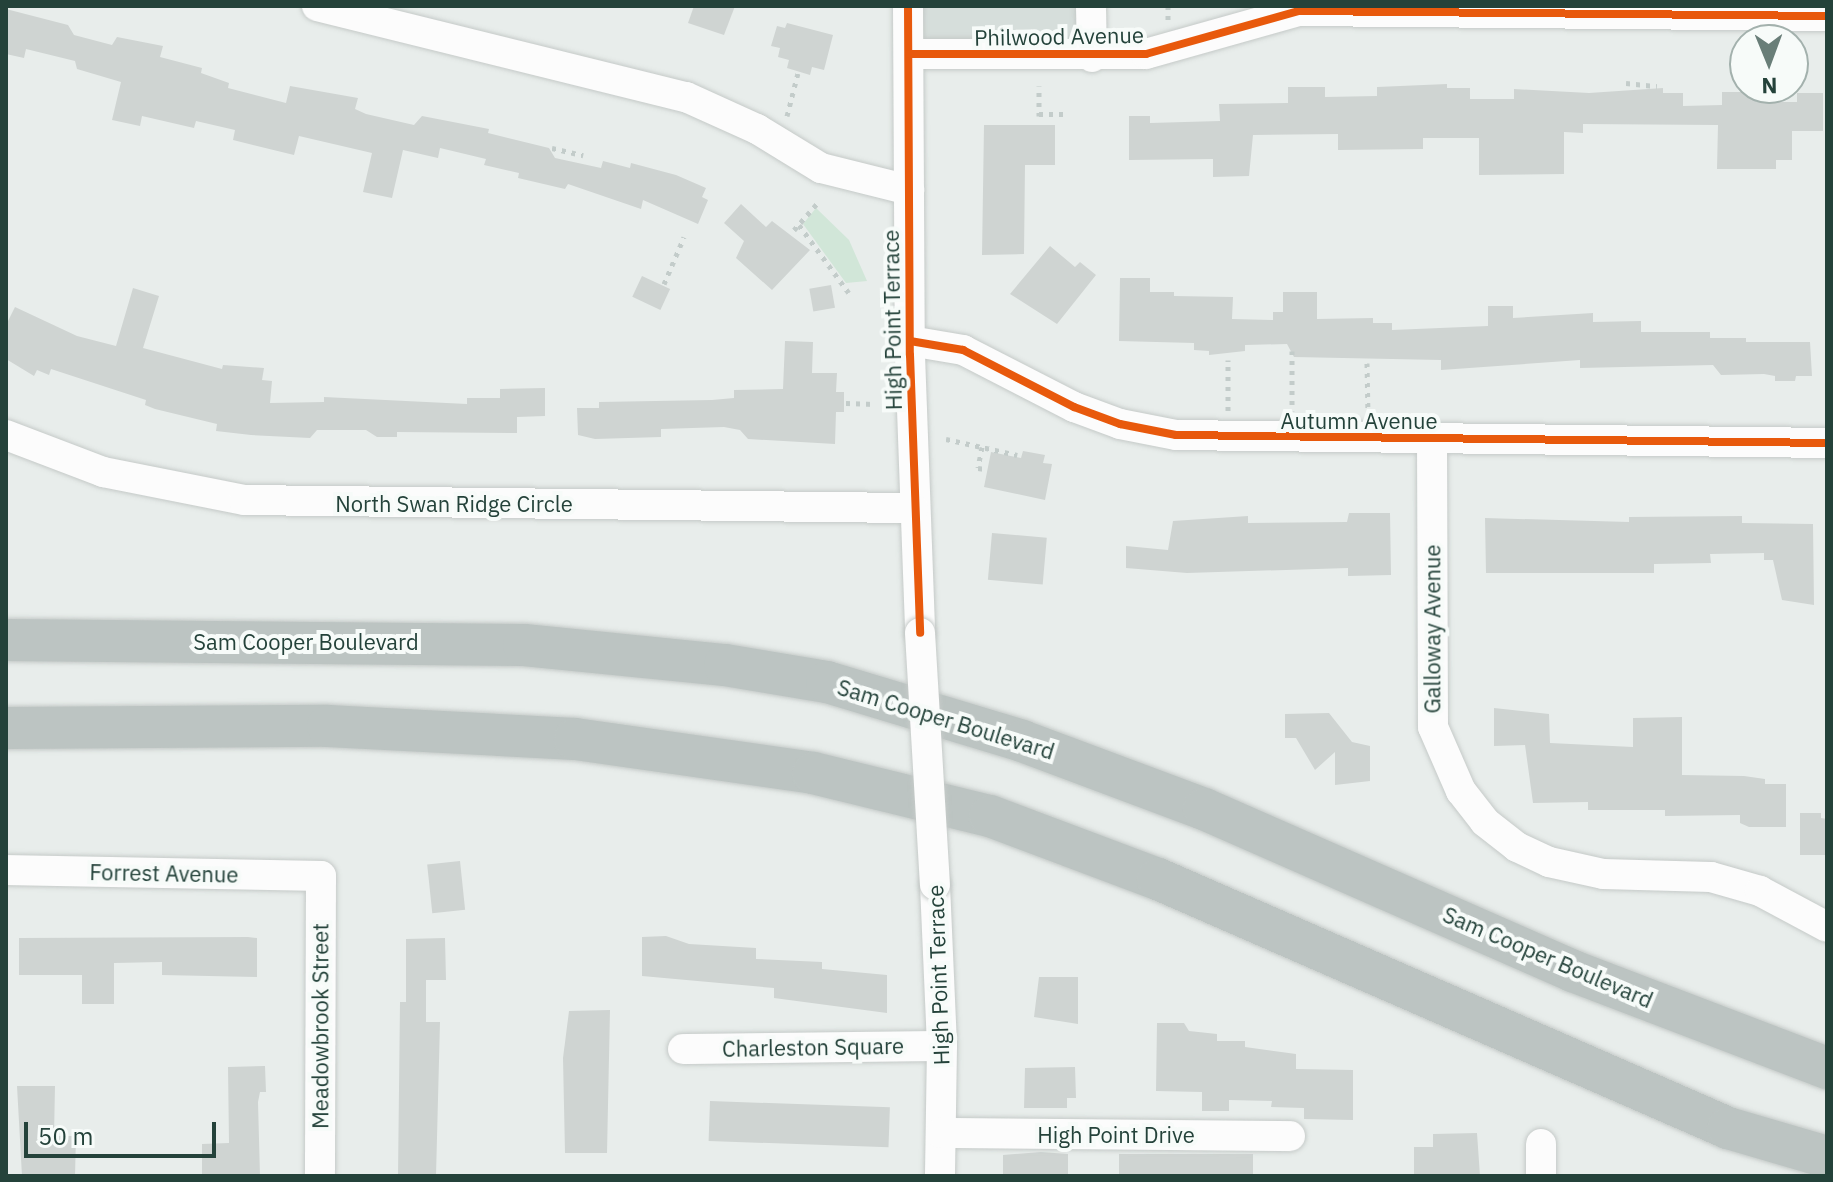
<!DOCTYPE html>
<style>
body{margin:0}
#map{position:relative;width:1833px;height:1182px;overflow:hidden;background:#e8edeb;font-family:"IBM Plex Sans",sans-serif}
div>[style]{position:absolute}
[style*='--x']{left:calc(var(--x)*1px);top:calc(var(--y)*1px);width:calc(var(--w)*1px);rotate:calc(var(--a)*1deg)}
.built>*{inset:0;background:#d6dedb}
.green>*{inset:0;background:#d1e6d8}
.building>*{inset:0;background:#cfd4d2;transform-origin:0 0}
.path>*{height:5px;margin-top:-2.5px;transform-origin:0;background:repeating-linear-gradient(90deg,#c3ccca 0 4px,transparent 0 10px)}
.roads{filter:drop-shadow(0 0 2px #c5cac8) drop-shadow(0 0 2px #c5cac8)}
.minor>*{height:30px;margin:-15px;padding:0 15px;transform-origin:15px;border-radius:15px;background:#fcfcfc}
.highway>*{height:42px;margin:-21px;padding:0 21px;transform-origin:21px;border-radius:21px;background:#bcc4c2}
.bridges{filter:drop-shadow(0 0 2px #c5cac8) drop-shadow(0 0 2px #c5cac8)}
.minor-bridge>*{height:30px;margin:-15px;padding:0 15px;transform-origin:15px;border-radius:15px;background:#fcfcfc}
.cycleway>*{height:8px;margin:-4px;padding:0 4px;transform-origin:4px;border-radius:4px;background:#e8590c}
span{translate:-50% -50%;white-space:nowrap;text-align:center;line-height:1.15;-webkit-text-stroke:8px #f7fbf9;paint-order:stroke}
.street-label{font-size:22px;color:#24423a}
.frame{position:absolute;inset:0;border:8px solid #24423a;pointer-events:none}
.north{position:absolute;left:1729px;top:24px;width:80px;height:80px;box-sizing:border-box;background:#f7fbf9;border:2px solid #a3b1ad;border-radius:50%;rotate:179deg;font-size:22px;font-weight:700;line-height:32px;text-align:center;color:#24423a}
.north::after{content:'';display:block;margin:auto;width:28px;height:36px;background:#697e78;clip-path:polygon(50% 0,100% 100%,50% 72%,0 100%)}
.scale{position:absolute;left:24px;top:1122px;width:192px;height:36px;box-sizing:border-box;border:4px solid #24423a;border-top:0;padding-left:10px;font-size:24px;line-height:28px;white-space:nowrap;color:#24423a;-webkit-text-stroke:6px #f7fbf9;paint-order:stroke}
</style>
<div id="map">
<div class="built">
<div style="clip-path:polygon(908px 6px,1098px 6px,1098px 44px,909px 54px)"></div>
</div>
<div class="green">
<div style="clip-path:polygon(816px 208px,849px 240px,867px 281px,846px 283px,803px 224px)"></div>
</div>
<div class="building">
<div style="clip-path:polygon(694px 6px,735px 6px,724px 35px,688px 23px)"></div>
<div style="clip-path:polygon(6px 9px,68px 25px,74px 35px,112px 45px,117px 37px,163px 46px,160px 57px,202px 68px,201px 73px,229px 83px,228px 88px,286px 103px,290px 86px,358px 98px,355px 109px,366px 114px,414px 125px,422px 116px,489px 129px,488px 133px,549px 148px,555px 158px,601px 168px,603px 161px,630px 168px,631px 163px,676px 175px,706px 188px,702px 197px,708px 200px,698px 224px,643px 200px,641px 209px,568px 184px,565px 189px,518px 178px,519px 173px,484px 165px,486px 159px,440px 148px,438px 158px,403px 150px,392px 198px,363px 192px,372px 153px,299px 136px,294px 155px,233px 140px,235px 130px,196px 121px,194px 128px,142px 116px,140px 126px,112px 120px,121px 82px,77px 69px,75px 61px,26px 49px,24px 58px,6px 54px)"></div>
<div style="clip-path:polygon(787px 23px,833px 35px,824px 70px,812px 67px,810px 75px,787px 68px,789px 60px,778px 57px,780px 48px,771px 46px,777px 26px,785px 28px)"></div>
<div style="clip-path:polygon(1447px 84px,1447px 88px,1470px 88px,1470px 99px,1514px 99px,1514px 89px,1589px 93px,1663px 88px,1663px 93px,1683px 93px,1683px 106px,1722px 105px,1722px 92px,1756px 92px,1756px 102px,1797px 102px,1797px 93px,1823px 93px,1823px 131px,1792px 131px,1792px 160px,1776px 160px,1776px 169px,1717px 169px,1718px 125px,1583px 124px,1583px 133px,1564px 132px,1564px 174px,1479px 175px,1479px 138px,1423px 138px,1423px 149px,1338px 150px,1338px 134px,1253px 135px,1249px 176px,1213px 177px,1213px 159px,1129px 160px,1129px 116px,1150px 116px,1150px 123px,1220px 121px,1219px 104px,1288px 103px,1288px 87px,1325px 87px,1325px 97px,1377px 96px,1377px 87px)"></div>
<div style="clip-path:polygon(984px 125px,1055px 125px,1055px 165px,1025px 165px,1024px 254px,982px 255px)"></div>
<div style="clip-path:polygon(741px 204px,766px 227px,772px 221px,810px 250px,772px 290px,736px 258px,744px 241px,724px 223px)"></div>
<div style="clip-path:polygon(1050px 246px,1075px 267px,1080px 262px,1096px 275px,1057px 324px,1010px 294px)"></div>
<div style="left:642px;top:276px;width:31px;height:23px;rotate:25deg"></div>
<div style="clip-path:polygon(1120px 278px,1150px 278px,1150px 292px,1174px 292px,1174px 296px,1233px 297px,1232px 319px,1273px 320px,1273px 312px,1283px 312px,1283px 292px,1317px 292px,1317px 319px,1373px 318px,1373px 323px,1392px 323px,1392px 330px,1488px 326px,1488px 306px,1513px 306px,1513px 318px,1593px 313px,1593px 322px,1641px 321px,1641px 332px,1710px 332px,1710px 338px,1746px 338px,1746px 342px,1810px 342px,1812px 376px,1796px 376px,1795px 381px,1775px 381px,1775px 376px,1764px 374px,1721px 375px,1713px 365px,1580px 368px,1580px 360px,1441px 370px,1441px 360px,1294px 357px,1287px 344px,1245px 345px,1245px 351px,1209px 355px,1209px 351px,1194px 350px,1194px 343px,1119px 341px)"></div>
<div style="left:831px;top:285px;width:23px;height:22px;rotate:80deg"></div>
<div style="clip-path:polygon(133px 288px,159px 296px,143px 348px,222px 369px,223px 365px,264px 368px,262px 380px,272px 381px,270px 403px,324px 402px,324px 397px,467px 404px,467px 398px,500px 398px,500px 389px,545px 388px,545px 416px,517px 417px,517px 433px,397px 432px,397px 437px,377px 437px,366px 430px,317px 430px,310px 438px,251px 435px,216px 431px,217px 424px,155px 409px,145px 405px,146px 400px,51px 369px,49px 375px,37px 370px,34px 376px,6px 359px,6px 325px,15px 307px,77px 336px,116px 346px)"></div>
<div style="clip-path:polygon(785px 341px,813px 342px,812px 373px,837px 373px,836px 392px,844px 392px,844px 412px,836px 412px,835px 444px,748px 439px,740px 430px,724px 427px,661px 429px,661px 437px,595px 439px,578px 435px,577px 408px,599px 408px,599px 402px,712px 400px,734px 398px,734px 390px,783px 389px)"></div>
<div style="clip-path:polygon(1023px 451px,1045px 455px,1043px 463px,1052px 464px,1045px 500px,984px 487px,991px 452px,1021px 458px)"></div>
<div style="clip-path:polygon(1349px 513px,1390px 513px,1391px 575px,1348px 576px,1348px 568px,1187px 573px,1126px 568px,1126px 546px,1168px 550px,1173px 521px,1248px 516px,1248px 523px,1347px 522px)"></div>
<div style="clip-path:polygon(1742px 516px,1742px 523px,1813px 524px,1814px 605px,1782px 600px,1773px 560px,1764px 560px,1764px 553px,1710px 554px,1711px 563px,1654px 564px,1654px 573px,1486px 573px,1485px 518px,1629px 522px,1629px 517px)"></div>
<div style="left:992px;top:533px;width:55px;height:47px;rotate:5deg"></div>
<div style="clip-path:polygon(1494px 708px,1549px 714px,1550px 743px,1633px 747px,1633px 718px,1682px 717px,1682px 775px,1744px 776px,1765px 779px,1765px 784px,1786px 784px,1786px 827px,1749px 827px,1740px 823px,1740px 815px,1665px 816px,1665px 810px,1588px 810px,1588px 802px,1533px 803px,1525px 745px,1494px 746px)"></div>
<div style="clip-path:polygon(1329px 713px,1352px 742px,1370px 746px,1370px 781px,1335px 785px,1335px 752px,1315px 770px,1296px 738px,1285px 738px,1285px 714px)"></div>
<div style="clip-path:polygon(1800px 813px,1821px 813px,1821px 818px,1827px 819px,1827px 855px,1800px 855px)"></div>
<div style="left:460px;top:861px;width:49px;height:33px;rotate:84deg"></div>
<div style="clip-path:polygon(666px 936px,689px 944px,756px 948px,756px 959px,822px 962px,822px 969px,887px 975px,887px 1013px,774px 998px,774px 988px,642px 976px,642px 937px)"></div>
<div style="clip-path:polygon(19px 938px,248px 937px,257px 938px,257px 977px,162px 975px,162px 962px,114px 963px,114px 1004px,82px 1004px,82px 975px,19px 975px)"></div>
<div style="clip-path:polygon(445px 938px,446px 980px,426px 980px,426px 1022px,440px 1022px,436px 1176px,398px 1176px,400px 1002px,406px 1002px,406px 939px)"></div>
<div style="clip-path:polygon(1039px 977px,1078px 977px,1078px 1024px,1034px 1017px)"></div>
<div style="clip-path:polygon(610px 1010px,607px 1153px,565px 1153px,563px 1058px,569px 1011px)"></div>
<div style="clip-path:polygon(1157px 1023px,1184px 1023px,1189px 1031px,1217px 1034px,1217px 1041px,1245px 1041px,1245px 1047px,1296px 1054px,1296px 1069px,1353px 1070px,1353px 1120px,1304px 1119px,1304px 1108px,1271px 1107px,1272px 1101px,1229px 1100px,1229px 1111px,1202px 1111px,1202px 1092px,1156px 1091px)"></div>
<div style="clip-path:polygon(265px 1066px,266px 1092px,260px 1092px,258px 1102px,260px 1176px,202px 1176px,202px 1144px,229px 1143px,228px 1067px)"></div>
<div style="clip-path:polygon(1075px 1067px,1076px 1098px,1067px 1098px,1067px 1108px,1024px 1108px,1025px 1068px)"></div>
<div style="clip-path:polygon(17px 1086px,55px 1086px,54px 1136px,76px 1136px,75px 1176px,22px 1176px)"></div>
<div style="left:710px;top:1101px;width:180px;height:40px;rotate:2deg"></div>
<div style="clip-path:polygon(1477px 1133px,1480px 1176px,1414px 1176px,1414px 1147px,1433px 1147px,1433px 1134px)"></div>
<div style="clip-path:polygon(1041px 1152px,1068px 1154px,1068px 1176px,1003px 1176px,1003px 1155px)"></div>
<div style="left:1253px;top:1154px;width:22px;height:134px;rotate:90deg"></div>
</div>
<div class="path">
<div style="--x:1168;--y:20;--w:14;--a:-90"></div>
<div style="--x:1626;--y:83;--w:31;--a:6"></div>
<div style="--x:1039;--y:114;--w:25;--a:0"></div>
<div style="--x:787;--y:116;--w:44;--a:-75.7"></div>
<div style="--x:1039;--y:116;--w:30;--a:-90"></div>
<div style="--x:552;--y:148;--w:32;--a:13"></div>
<div style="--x:799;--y:225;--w:84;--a:53.7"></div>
<div style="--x:794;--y:230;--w:35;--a:-49"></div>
<div style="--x:664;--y:284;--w:51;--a:-66.9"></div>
<div style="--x:1292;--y:351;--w:60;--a:90"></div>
<div style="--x:1367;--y:363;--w:50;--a:88.9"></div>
<div style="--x:846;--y:403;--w:29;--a:2"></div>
<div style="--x:1228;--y:411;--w:51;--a:-90"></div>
<div style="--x:946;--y:439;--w:73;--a:12.7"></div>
<div style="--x:982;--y:447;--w:21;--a:101"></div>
<div style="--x:978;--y:468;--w:7;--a:8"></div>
</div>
<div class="roads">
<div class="minor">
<div style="--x:317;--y:6;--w:380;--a:13.9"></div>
<div style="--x:686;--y:97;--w:78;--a:24.3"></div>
<div style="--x:757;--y:129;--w:75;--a:31.4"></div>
<div style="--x:821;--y:168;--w:91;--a:14"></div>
<div style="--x:908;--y:6;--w:349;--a:89.7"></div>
<div style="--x:910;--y:355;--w:278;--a:87.9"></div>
<div style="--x:1091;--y:6;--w:51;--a:88.9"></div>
<div style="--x:909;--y:54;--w:237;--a:0"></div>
<div style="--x:1146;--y:54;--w:159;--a:-15.7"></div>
<div style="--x:1299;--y:11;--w:528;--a:0.54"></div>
<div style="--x:910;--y:341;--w:54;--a:9.6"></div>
<div style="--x:963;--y:350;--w:125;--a:27.2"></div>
<div style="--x:1074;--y:407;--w:49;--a:20.3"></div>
<div style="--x:1120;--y:424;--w:57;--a:11.1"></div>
<div style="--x:1176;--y:435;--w:651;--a:0.7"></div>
<div style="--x:6;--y:435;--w:104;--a:20.9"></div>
<div style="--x:103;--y:472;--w:144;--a:11.2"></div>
<div style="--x:244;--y:500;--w:669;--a:0.69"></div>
<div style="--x:1432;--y:439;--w:288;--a:89.8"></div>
<div style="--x:1433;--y:727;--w:70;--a:66.4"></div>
<div style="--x:1461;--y:791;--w:39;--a:52"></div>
<div style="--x:1485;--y:822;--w:41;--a:38"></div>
<div style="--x:1517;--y:847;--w:35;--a:25"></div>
<div style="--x:1549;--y:862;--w:55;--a:12.5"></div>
<div style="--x:1603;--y:874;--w:108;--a:1.6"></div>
<div style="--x:1711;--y:877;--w:51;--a:15.9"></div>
<div style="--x:1760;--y:891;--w:76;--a:28.2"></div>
<div style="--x:6;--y:870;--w:315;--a:1.1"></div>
<div style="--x:321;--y:876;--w:300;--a:90.2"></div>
<div style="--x:935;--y:885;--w:161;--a:87.5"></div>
<div style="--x:942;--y:1046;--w:130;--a:90.9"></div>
<div style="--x:683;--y:1049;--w:259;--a:-0.7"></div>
<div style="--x:941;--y:1133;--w:349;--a:0.5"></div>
<div style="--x:1541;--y:1144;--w:32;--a:90"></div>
</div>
<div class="highway">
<div style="--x:6;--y:640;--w:518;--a:0.55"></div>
<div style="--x:524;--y:645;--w:202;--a:5.7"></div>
<div style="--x:725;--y:665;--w:103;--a:9.5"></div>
<div style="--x:827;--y:682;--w:204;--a:16.8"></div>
<div style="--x:1022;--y:741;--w:194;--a:20.5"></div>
<div style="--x:1204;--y:809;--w:403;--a:23.7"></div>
<div style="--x:1573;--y:971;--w:272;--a:20.9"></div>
<div style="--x:6;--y:728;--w:322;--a:-0.4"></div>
<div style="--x:328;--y:726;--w:247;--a:3"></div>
<div style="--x:575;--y:739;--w:240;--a:8.1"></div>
<div style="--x:813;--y:773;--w:182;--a:13.7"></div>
<div style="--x:990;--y:816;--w:179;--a:20.6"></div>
<div style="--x:1158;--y:879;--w:622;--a:23.6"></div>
<div style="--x:1728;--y:1128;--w:103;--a:16.3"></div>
</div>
</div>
<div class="bridges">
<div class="minor-bridge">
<div style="--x:920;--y:633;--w:252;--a:86.6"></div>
</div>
</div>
<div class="cycleway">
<div style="--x:908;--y:6;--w:349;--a:89.7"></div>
<div style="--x:910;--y:355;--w:278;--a:87.9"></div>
<div style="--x:909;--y:54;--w:237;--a:0"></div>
<div style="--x:1146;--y:54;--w:159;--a:-15.7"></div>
<div style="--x:1299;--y:11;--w:528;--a:0.54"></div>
<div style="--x:910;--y:341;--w:54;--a:9.6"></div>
<div style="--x:963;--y:350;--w:125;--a:27.2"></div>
<div style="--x:1074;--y:407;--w:49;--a:20.3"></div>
<div style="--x:1120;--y:424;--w:57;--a:11.1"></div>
<div style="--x:1176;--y:435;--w:651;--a:0.7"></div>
</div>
<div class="street-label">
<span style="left:1059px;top:36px;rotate:-1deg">Philwood Avenue</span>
<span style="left:892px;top:320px;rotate:-91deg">High Point Terrace</span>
<span style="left:1359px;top:421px">Autumn Avenue</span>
<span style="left:454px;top:504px">North Swan Ridge Circle</span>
<span style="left:1432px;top:629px;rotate:-90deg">Galloway Avenue</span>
<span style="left:306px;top:642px">Sam Cooper Boulevard</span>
<span style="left:946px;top:719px;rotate:17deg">Sam Cooper Boulevard</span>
<span style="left:164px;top:873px;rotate:1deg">Forrest Avenue</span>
<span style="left:1548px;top:957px;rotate:23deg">Sam Cooper Boulevard</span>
<span style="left:938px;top:975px;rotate:-92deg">High Point Terrace</span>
<span style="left:320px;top:1026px;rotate:-90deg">Meadowbrook Street</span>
<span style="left:813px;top:1047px;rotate:-1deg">Charleston Square</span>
<span style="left:1116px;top:1135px">High Point Drive</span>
</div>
<div class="frame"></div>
<div class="north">N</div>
<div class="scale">50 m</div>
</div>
